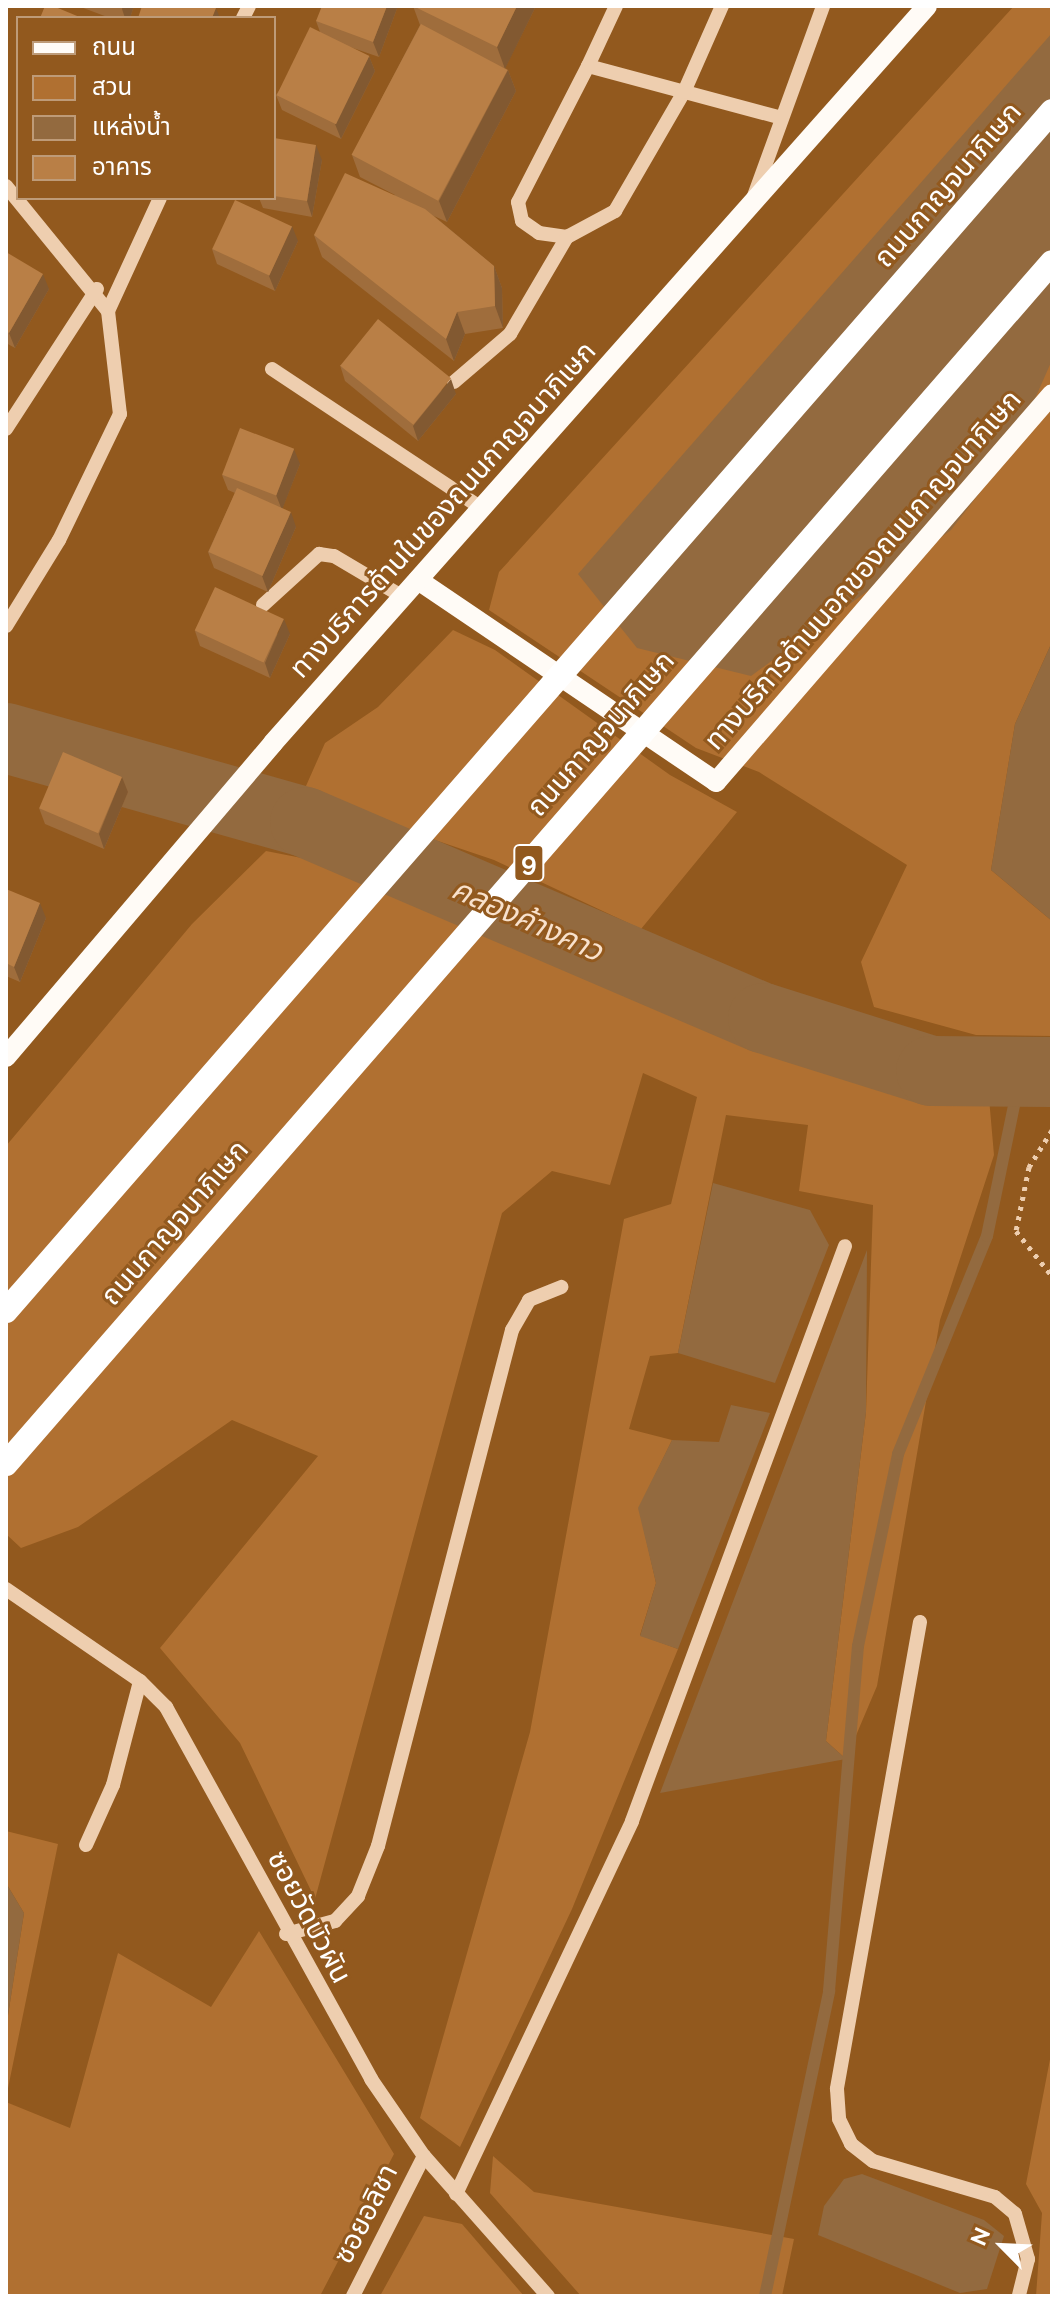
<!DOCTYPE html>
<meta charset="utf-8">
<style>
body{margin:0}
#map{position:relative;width:1058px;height:2302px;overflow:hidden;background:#92591e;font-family:Raleway,"Noto Sans Thai",sans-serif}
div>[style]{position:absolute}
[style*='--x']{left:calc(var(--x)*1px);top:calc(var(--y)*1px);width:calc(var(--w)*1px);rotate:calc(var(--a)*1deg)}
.green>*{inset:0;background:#b07031}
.water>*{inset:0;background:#936a3f}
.stream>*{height:12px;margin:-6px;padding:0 6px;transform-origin:6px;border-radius:6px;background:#936a3f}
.river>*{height:70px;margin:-35px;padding:0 35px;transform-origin:35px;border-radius:35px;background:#936a3f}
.path>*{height:5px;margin-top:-2.5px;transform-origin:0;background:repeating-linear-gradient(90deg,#eeceaf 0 4px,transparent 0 10px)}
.minor>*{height:14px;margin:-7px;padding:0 7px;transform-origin:7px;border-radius:7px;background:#eeceaf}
.major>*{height:20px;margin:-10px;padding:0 10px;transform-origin:10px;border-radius:10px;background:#fffbf6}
.highway-bridge>*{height:24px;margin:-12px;padding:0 12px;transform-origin:12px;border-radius:12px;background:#fff}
.wall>*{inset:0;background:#9f6d3c}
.shaded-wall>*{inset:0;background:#825931}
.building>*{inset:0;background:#b97f46;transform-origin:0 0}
span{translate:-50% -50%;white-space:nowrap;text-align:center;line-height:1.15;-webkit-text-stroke:6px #92591e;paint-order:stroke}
.shield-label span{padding:2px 6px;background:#92591e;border:2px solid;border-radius:6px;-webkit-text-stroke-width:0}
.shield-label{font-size:26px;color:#fff;font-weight:700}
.street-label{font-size:28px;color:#fff}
.water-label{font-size:30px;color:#f8e1cc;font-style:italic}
.frame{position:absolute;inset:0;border:8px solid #fff;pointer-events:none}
.legend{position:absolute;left:16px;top:16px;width:260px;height:184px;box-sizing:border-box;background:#92591e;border:2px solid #be9b78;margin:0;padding:10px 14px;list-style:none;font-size:24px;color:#fff}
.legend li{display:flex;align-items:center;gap:16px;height:40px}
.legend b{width:40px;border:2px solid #be9b78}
.north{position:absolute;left:962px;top:2206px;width:80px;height:80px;-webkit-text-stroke:6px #92591e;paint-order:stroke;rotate:294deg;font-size:22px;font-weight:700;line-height:32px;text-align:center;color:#fff}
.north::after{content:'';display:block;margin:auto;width:28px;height:36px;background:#fff;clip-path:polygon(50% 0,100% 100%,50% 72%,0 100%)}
</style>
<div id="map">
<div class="green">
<div style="clip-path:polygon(1014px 6px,1052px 6px,1052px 642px,1015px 724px,991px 870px,1052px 921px,1052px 1036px,976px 1035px,874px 1007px,861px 962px,907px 865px,759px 772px,696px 748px,489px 610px,499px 572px)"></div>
<div style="clip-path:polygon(453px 630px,495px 650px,670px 775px,737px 812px,641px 929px,494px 860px,302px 795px,325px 743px,378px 707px)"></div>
<div style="clip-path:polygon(266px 851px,348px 867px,535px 957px,586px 961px,929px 1092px,989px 1098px,994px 1155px,940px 1320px,877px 1686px,846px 1759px,826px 1741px,866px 1412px,873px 1205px,799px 1191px,808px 1125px,726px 1115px,678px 1353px,650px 1356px,629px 1429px,672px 1440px,639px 1508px,656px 1583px,640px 1635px,678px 1649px,572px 1909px,460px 2147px,420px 2118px,530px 1732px,624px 1219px,671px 1204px,697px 1097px,643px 1073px,610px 1185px,552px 1171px,502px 1213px,315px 1899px,240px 1743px,160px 1648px,318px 1456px,232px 1420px,78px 1527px,21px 1548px,6px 1534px,6px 1146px,192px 924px)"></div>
<div style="clip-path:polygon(6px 1831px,58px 1844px,6px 2098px,6px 2028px,24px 1913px,6px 1883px)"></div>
<div style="clip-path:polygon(259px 1931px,394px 2154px,320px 2296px,6px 2296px,6px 2102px,70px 2128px,118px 1953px,211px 2007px)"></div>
<div style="clip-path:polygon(1052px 2049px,1052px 2296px,1036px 2296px,1042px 2213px,1026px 2184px)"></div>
<div style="clip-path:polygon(493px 2156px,534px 2192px,794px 2239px,782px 2296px,581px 2296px,490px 2193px)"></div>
<div style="clip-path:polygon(424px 2216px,462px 2224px,524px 2296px,380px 2296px)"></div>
</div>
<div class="water">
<div style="clip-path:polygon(1052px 33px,1052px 360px,1012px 451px,951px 530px,751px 676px,637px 648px,578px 574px)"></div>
<div style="clip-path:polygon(1052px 642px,1052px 921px,991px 870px,1015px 724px)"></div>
<div style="clip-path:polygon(713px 1183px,810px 1210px,829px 1245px,775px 1383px,678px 1353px)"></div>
<div style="clip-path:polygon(867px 1250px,866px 1412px,826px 1741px,846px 1759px,660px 1793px)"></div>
<div style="clip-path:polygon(731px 1405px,770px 1413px,678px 1649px,640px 1636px,656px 1583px,638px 1508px,672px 1440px,719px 1442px)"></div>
<div style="clip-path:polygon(6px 1883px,24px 1913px,6px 2028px)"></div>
<div style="clip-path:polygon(862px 2174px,984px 2220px,1004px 2236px,987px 2289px,960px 2293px,818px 2235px,824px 2206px,844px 2179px)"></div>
</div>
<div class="stream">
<div style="--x:765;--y:2296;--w:312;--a:-78.1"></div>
<div style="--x:829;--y:1991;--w:346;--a:-85.2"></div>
<div style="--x:858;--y:1646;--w:196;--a:-78.2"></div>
<div style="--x:898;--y:1454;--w:235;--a:-67.8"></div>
<div style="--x:987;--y:1236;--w:167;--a:-78.3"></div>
</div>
<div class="river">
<div style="--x:6;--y:738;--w:311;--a:15.7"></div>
<div style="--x:305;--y:822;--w:498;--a:23.2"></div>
<div style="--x:763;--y:1018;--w:176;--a:17.5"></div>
<div style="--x:931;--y:1071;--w:121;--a:0.5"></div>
</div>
<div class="path">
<div style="--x:1052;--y:1130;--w:44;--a:121.9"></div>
<div style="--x:1029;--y:1167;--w:65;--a:101.5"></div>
<div style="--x:1016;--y:1231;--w:58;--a:51.3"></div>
</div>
<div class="minor">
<div style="--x:616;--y:6;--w:66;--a:115"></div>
<div style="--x:588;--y:66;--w:198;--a:15"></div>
<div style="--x:243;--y:18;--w:13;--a:-63"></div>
<div style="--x:588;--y:66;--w:153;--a:117.2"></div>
<div style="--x:518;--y:202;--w:19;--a:78"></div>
<div style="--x:522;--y:221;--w:21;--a:35"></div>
<div style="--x:539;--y:233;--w:28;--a:8"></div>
<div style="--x:567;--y:237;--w:55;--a:-28.4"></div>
<div style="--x:615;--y:211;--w:138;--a:-59.9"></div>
<div style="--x:684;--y:92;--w:94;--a:-66.2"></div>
<div style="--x:6;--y:186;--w:161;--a:50.8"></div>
<div style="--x:108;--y:311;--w:104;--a:83.4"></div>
<div style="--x:120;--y:414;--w:140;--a:115.8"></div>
<div style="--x:59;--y:540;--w:101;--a:121.6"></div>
<div style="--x:754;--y:196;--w:202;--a:-70"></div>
<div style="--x:108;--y:311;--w:124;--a:-65.3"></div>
<div style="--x:272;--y:369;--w:251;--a:33.6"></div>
<div style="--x:454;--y:382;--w:74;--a:-40.6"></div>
<div style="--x:510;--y:334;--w:113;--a:-59.6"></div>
<div style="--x:6;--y:429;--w:167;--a:-57"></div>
<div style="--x:263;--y:605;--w:76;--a:-42.3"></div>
<div style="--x:319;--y:554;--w:15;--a:8"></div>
<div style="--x:334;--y:556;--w:80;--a:30.7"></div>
<div style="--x:6;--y:1589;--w:163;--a:34.5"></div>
<div style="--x:140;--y:1681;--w:37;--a:45"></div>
<div style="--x:166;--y:1707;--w:425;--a:61.1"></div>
<div style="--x:371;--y:2079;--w:93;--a:55.5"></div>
<div style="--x:424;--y:2156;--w:187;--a:48.5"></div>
<div style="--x:920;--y:1622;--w:474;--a:100.1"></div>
<div style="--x:837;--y:2089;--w:30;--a:86"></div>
<div style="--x:839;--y:2119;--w:28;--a:64"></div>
<div style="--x:851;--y:2144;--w:28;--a:38"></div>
<div style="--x:873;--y:2161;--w:127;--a:16.4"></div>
<div style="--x:995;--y:2197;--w:26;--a:40"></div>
<div style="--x:1015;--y:2214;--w:47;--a:73.9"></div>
<div style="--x:1028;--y:2259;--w:38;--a:104"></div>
<div style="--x:86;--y:1845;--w:66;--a:-65.8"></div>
<div style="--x:113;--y:1785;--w:107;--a:-75.4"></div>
<div style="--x:286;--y:1934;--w:51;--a:-14.9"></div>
<div style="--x:335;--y:1921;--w:34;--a:-47"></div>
<div style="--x:358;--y:1896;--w:54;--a:-68.2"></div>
<div style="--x:378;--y:1846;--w:533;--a:-75.44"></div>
<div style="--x:512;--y:1330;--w:34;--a:-60"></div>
<div style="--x:529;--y:1300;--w:35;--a:-22"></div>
<div style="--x:456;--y:2194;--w:412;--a:-64.7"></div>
<div style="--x:632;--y:1821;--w:613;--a:-69.67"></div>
<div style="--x:353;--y:2296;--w:157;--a:-63.1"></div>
</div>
<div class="major">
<div style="--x:418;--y:580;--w:360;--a:34.1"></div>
<div style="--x:716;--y:782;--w:513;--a:-49.11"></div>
<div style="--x:6;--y:1057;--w:412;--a:-49.6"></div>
<div style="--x:273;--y:743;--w:985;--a:-48.41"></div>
</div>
<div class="highway-bridge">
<div style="--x:6;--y:1311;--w:1592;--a:-48.92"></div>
<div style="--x:6;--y:1464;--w:1593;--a:-48.97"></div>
</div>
<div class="wall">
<div style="clip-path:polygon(78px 6px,134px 6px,130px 18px,110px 18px)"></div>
<div style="clip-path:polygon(398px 6px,379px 57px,350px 47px,369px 56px,375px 71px,341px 139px,282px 110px,276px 95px,320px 32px,316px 21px)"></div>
<div style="clip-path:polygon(413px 6px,536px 6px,505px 68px,508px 70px,516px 91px,447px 222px,434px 216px,494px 266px,502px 288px,503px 328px,465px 334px,454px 361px,322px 257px,314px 235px,395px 195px,360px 177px,352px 155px,420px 25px)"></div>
<div style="clip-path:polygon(274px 138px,322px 160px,312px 217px,263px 208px,259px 198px,274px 198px)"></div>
<div style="clip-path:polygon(298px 241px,275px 291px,217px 264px,212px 249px)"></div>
<div style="clip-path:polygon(6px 252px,49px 289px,15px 348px,6px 343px)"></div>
<div style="clip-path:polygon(340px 365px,456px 394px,418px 441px,345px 381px)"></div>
<div style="clip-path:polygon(300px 464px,282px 509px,296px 527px,268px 592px,214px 568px,208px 552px,235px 493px,228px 490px,222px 475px)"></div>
<div style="clip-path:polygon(195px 631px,290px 634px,270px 678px,200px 646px)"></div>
<div style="clip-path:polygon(122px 777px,128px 792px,104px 849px,45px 824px,39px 808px)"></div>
<div style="clip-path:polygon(6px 889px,46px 918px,20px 982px,6px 976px)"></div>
</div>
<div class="shaded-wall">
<div style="clip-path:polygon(123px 6px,134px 6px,130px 18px,125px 18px,122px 9px)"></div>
<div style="clip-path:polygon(387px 6px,398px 6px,379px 57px,373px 42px)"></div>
<div style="clip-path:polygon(517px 6px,536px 6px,505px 69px,497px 47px)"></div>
<div style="clip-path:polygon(216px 8px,220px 18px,212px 18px)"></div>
<div style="clip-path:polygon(369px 56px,375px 71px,341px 139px,335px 124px)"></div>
<div style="clip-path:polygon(508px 70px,516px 91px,447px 222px,439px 201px)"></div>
<div style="clip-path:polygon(316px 145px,322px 160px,312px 217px,307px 201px)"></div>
<div style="clip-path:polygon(292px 226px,298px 241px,275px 291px,269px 276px)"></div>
<div style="clip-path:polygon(494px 266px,502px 288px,503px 328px,495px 306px)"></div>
<div style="clip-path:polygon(43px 274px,49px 289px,15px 348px,9px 333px)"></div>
<div style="clip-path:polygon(457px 312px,465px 334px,454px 361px,446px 339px)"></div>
<div style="clip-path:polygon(451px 379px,456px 394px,418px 441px,413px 426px)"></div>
<div style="clip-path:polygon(294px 449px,300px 464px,282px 510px,276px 495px)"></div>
<div style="clip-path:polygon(291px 512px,296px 527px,268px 592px,262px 576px)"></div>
<div style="clip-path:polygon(284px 619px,290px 634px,270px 678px,265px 663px)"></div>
<div style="clip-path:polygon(122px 777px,128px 792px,104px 849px,99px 834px)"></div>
<div style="clip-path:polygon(40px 903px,46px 918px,20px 982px,14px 967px)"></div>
</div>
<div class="building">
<div style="clip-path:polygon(45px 6px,53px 6px,82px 18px,40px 18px)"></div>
<div style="clip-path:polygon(142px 6px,212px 6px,216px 8px,212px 18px,138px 18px)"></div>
<div style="clip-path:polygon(322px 6px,387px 6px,373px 42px,316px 21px)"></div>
<div style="clip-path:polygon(413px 6px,517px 6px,497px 47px)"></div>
<div style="left:421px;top:24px;width:98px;height:148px;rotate:28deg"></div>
<div style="left:310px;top:27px;width:66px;height:76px;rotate:26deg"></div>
<div style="clip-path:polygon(274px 138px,316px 145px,307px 201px,274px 196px)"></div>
<div style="clip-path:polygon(345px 173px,425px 209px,494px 266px,495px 306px,457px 312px,446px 339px,314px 235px)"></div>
<div style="left:235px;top:200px;width:63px;height:54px;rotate:25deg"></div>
<div style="clip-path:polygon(6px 252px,43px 274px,9px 333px,6px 331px)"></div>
<div style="left:378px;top:319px;width:94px;height:60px;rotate:39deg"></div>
<div style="left:240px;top:428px;width:58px;height:50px;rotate:21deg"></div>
<div style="left:237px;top:488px;width:59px;height:70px;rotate:24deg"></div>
<div style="left:215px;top:587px;width:76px;height:48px;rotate:25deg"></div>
<div style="left:63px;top:752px;width:64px;height:61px;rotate:23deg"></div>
<div style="clip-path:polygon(6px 889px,40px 903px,14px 967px,6px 963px)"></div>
</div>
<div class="shield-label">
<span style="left:529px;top:863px">9</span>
</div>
<div class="street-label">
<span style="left:948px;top:185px;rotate:-49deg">ถนนกาญจนาภิเษก</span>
<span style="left:443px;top:510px;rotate:-48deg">ทางบริการด้านในของถนนกาญจนาภิเษก</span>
<span style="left:863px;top:570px;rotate:-49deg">ทางบริการด้านนอกของถนนกาญจนาภิเษก</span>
<span style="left:601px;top:734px;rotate:-49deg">ถนนกาญจนาภิเษก</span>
<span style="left:175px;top:1223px;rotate:-49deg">ถนนกาญจนาภิเษก</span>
<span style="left:309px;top:1917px;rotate:62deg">ซอยวัดบัวผัน</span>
<span style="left:366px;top:2214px;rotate:-63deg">ซอยอลิชา</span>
</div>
<div class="water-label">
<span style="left:527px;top:920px;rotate:24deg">คลองค้างคาว</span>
</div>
<div class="frame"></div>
<ul class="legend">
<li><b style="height:10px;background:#fffbf6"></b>ถนน</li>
<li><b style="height:22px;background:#b07031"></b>สวน</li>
<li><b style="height:22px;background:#936a3f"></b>แหล่งน้ำ</li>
<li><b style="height:22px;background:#b97f46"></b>อาคาร</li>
</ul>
<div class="north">N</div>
</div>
